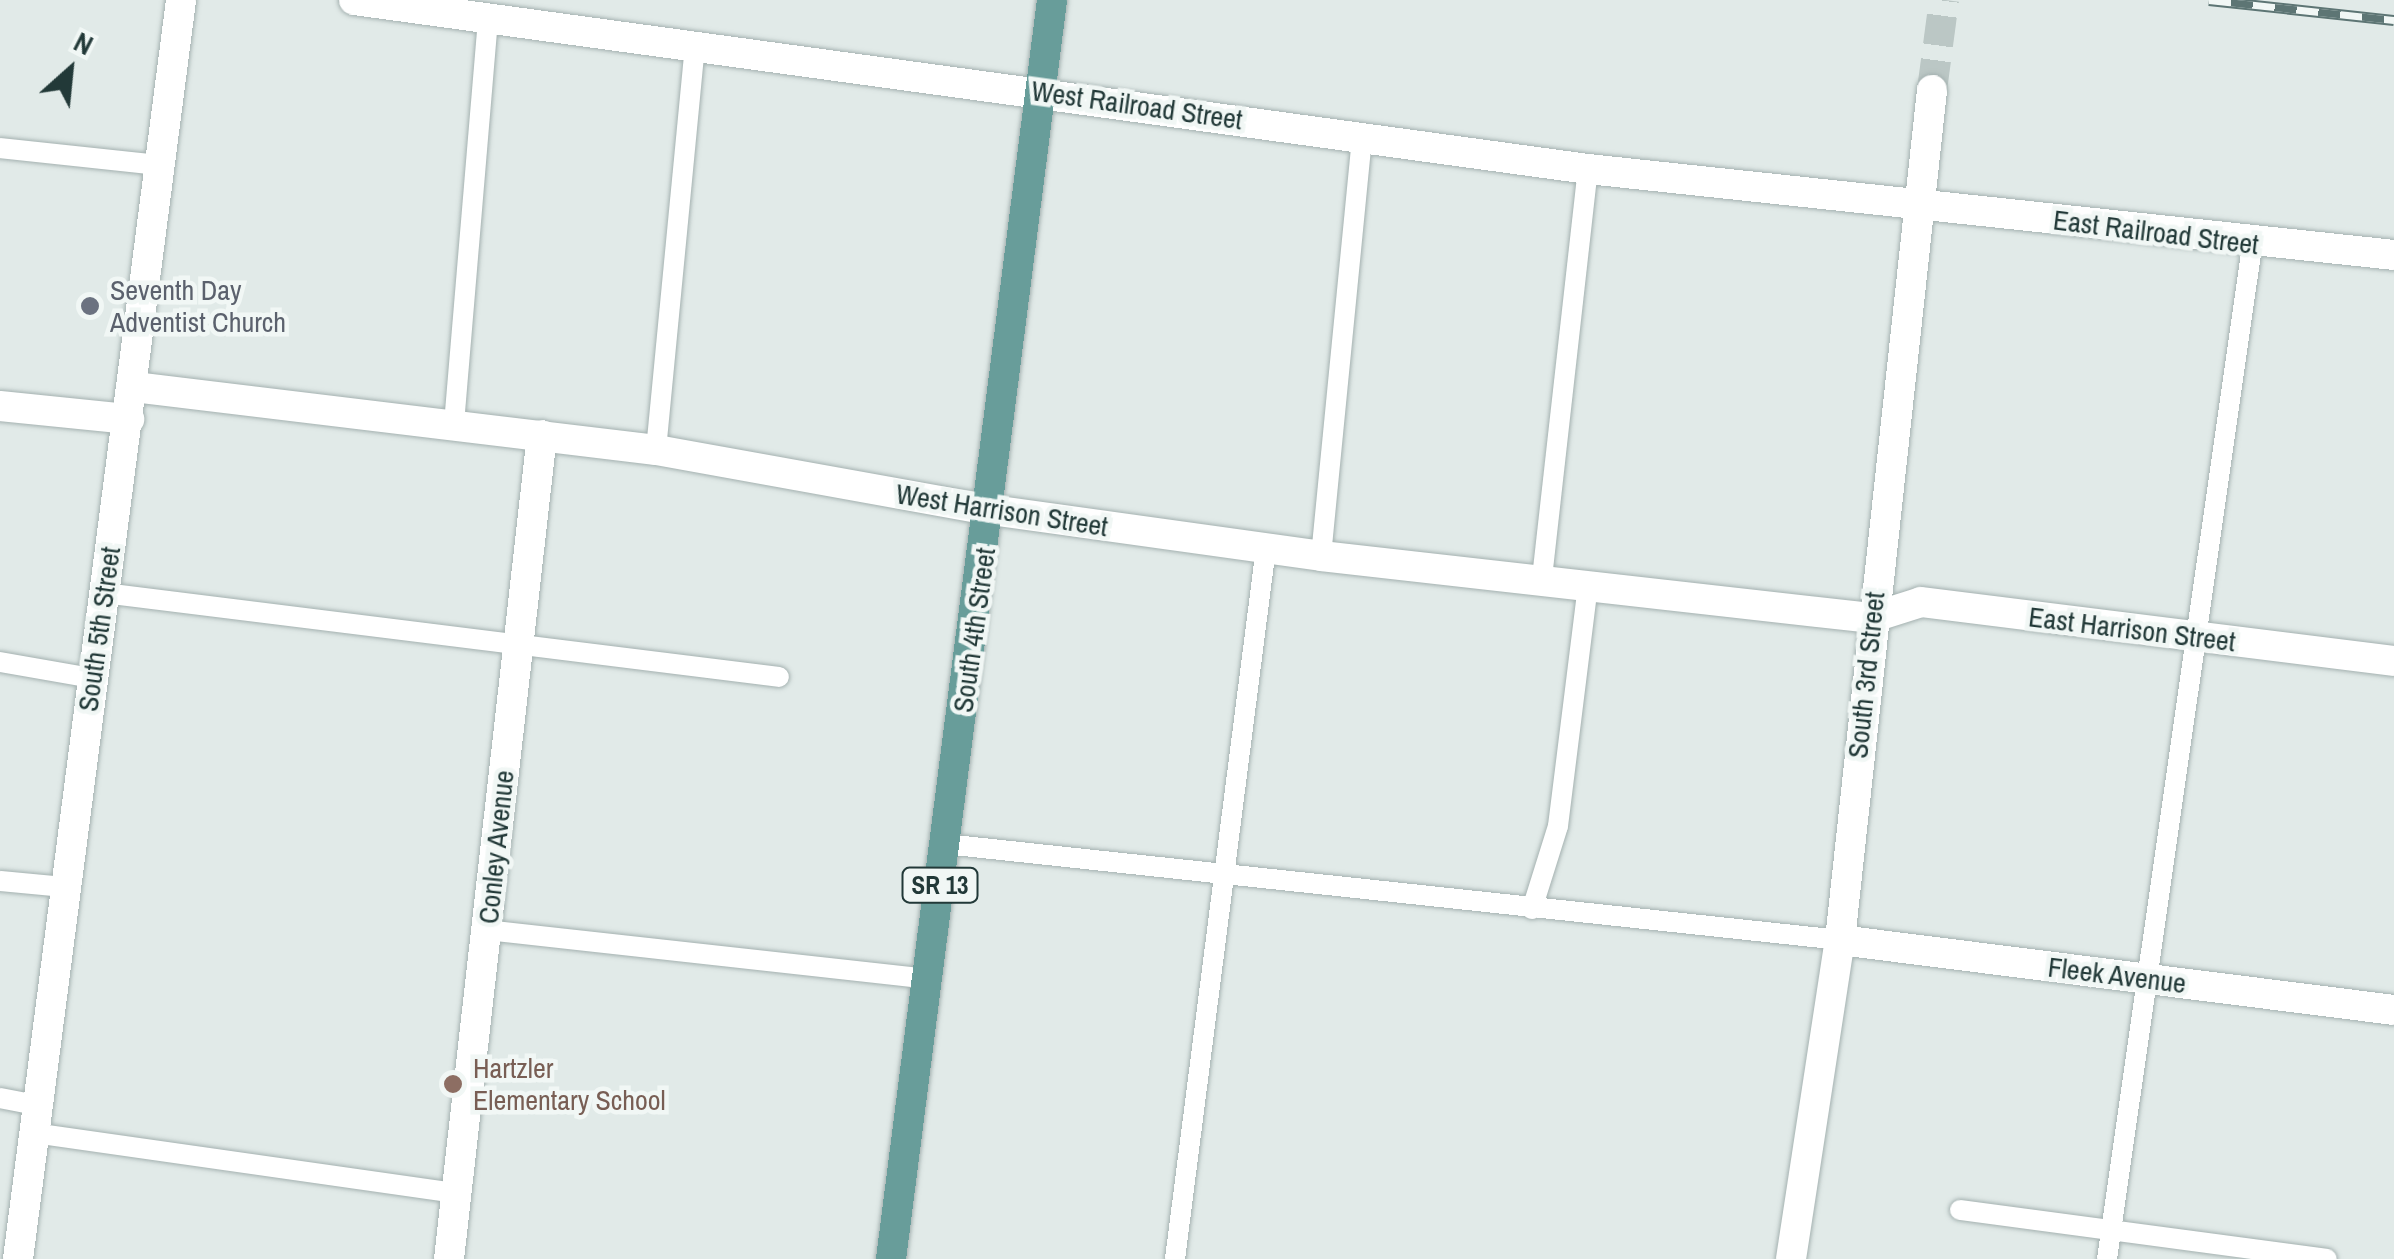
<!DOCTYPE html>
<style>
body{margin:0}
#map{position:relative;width:2394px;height:1259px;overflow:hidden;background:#e1eae8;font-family:"Archivo Narrow",sans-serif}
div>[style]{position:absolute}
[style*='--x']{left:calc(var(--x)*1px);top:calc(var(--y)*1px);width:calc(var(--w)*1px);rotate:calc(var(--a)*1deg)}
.minor-tunnel>*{height:30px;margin-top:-15px;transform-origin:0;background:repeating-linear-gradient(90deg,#bbc7c5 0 30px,transparent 0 45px)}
.roads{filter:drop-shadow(0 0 2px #a4b1b0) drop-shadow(0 0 2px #a4b1b0)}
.service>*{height:20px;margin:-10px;padding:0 10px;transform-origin:10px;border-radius:10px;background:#fff}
.minor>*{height:30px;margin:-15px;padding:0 15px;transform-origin:15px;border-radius:15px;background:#fff}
.primary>*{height:30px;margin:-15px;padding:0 15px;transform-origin:15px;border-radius:15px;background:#689d9a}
.rail>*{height:11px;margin-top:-5.5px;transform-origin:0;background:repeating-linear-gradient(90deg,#f1f7f5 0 22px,#5d7574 0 44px);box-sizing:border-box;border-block:2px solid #5d7574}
.dots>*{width:28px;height:28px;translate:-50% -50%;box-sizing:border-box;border:5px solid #f1f7f5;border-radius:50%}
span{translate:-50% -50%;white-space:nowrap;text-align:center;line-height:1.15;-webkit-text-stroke:9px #f1f7f5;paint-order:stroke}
.shield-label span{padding:2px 8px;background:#f1f7f5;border:2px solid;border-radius:8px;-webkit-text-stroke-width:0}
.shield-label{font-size:25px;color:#223938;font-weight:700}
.street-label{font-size:28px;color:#223938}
.worship-label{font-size:28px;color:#5b616d}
.left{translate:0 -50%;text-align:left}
.education-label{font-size:28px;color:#785e54}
.north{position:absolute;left:20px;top:20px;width:100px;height:100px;-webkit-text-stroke:8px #f1f7f5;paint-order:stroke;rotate:27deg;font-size:28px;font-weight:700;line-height:40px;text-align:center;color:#223938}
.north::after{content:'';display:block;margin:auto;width:35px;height:45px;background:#223938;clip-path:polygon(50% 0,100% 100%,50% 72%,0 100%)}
</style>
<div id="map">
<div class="minor-tunnel">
<div style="--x:1932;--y:90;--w:91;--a:-82.4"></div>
</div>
<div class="roads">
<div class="service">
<div style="--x:0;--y:148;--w:159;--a:6.1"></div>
<div style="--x:454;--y:424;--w:408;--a:-85.2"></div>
<div style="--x:656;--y:450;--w:408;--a:-84.5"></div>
<div style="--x:1321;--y:556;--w:420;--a:-84.4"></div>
<div style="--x:1542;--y:578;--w:412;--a:-83.6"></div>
<div style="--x:104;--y:593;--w:680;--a:7.09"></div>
<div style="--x:0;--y:662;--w:93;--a:9.9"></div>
<div style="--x:945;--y:844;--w:900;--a:6.12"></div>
<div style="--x:0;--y:881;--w:65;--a:5.3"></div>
<div style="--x:1532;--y:909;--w:87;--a:-72.6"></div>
<div style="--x:1558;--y:826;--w:243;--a:-82.9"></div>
<div style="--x:486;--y:930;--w:444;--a:6.3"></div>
<div style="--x:0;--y:1098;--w:38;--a:11"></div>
<div style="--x:34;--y:1133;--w:427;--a:8.1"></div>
<div style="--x:1960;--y:1210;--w:370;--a:7.6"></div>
<div style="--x:1175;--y:1259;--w:717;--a:-82.71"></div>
<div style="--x:2107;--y:1259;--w:1023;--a:-81.85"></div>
</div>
<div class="minor">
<div style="--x:354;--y:0;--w:1246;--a:7.8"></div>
<div style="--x:1588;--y:169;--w:811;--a:6.09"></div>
<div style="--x:134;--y:387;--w:526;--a:6.88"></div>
<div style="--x:656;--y:450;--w:340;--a:10.2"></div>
<div style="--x:991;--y:510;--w:333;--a:7.9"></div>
<div style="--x:1321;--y:556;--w:553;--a:6.43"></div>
<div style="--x:1871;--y:618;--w:52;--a:-17.7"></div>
<div style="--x:1921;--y:602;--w:477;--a:7.1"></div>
<div style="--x:0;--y:406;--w:130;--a:5.8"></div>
<div style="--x:1840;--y:940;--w:558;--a:7.2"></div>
<div style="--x:18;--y:1259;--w:1270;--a:-82.62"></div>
<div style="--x:449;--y:1259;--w:829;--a:-83.56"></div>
<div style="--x:1791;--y:1259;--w:323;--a:-81.3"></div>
<div style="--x:1840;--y:940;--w:855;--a:-83.82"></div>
</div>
<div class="primary">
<div style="--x:891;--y:1259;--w:1269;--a:-82.71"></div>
</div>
</div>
<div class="rail">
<div style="--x:2209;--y:0;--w:186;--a:6.2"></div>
</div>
<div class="dots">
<div style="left:90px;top:306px;background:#6b7280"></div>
<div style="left:453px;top:1084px;background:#8d6e63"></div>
</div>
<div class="shield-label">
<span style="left:940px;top:885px">SR 13</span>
</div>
<div class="street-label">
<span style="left:1137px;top:105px;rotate:8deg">West Railroad Street</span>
<span style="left:2156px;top:232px;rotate:7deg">East Railroad Street</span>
<span style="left:1002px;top:510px;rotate:9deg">West Harrison Street</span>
<span style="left:99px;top:629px;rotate:-82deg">South 5th Street</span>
<span style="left:2132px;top:629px;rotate:7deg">East Harrison Street</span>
<span style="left:974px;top:630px;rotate:-82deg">South 4th Street</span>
<span style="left:1866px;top:675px;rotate:-84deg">South 3rd Street</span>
<span style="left:496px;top:847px;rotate:-84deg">Conley Avenue</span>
<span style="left:2117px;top:975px;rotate:7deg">Fleek Avenue</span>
</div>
<div class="worship-label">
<span class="left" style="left:110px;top:306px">Seventh Day<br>Adventist Church</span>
</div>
<div class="education-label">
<span class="left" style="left:473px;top:1084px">Hartzler<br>Elementary School</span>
</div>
<div class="north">N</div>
</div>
